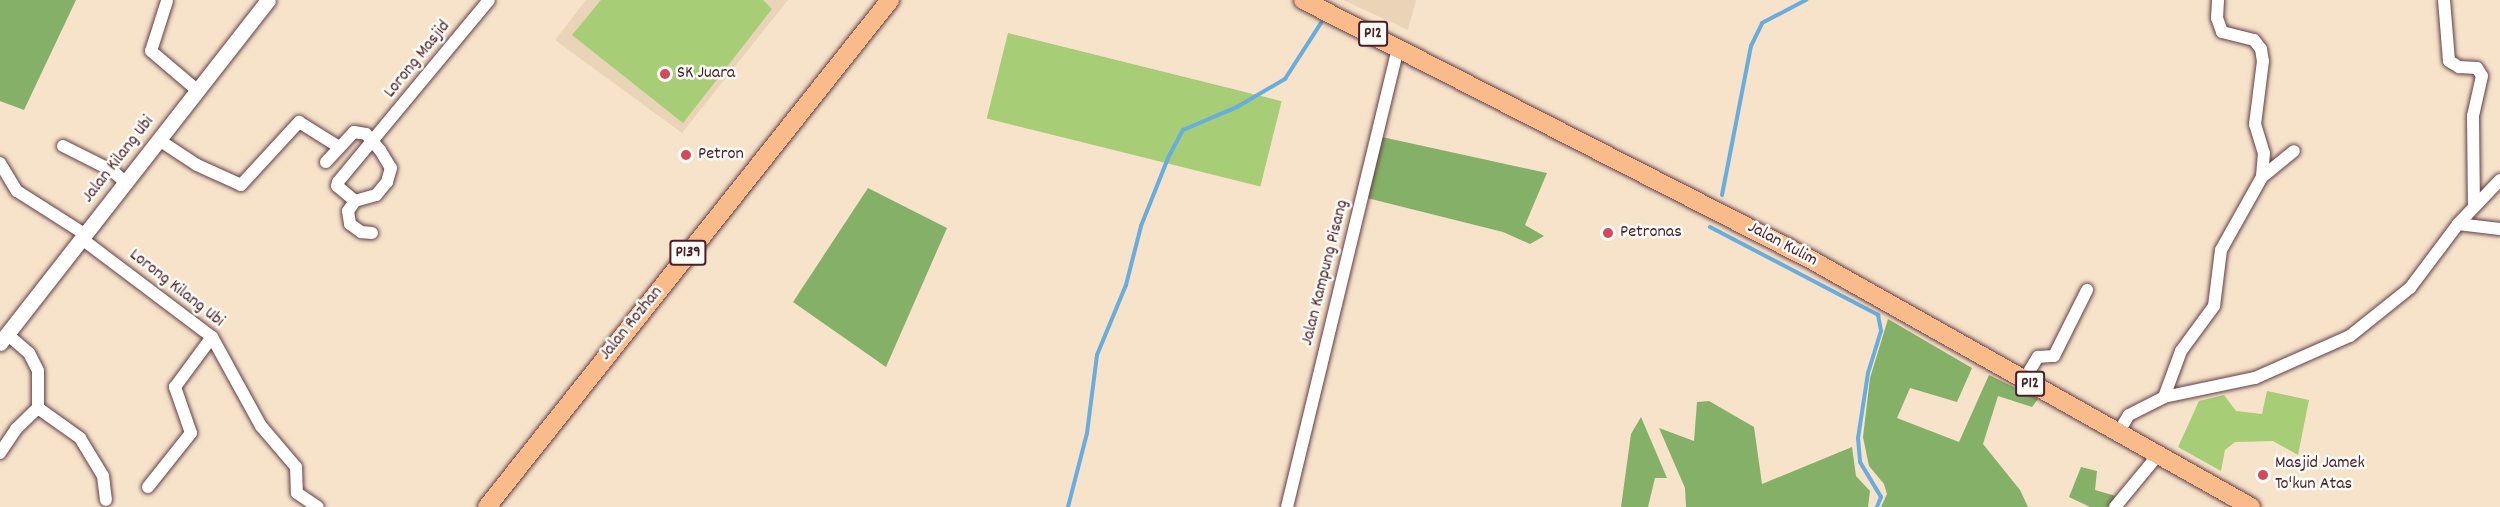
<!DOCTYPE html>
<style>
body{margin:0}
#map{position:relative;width:2500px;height:507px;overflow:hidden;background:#f6e3ca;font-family:Dekko,sans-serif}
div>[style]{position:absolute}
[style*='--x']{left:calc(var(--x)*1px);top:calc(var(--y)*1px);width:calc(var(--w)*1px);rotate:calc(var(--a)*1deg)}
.built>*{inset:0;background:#e9d4b7}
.green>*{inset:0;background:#a7cd77;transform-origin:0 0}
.forest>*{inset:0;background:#85b068}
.stream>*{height:4px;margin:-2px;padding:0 2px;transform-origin:2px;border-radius:2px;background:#69adde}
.roads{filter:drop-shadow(0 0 2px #643c43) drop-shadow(0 0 2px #643c43)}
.minor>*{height:12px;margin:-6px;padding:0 6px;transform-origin:6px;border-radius:6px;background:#fff}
.tertiary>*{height:15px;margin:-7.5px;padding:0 7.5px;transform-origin:7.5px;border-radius:7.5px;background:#fff}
.primary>*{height:18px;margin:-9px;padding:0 9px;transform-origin:9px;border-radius:9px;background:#fabb8b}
.dots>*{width:16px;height:16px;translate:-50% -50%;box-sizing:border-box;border:3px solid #fdfcf7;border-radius:50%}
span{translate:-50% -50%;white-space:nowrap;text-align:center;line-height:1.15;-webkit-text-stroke:5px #fdfcf7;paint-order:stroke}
.shield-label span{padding:2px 4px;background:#fdfcf7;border:2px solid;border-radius:4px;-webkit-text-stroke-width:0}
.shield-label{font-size:16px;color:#4a1f2b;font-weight:700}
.street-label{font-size:18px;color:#4a1f2b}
.poi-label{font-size:18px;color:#4a1f2b}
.left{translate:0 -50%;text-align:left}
</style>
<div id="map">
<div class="built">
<div style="clip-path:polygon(586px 0,788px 0,682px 133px,555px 40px)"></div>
<div style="clip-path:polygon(1343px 0,1416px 0,1408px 30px)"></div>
</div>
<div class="green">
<div style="clip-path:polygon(601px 0,763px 0,772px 9px,683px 123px,572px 35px)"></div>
<div style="left:1008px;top:33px;width:282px;height:88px;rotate:14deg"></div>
<div style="clip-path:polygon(2267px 391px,2309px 400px,2298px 455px,2273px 441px,2235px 442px,2225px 450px,2221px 471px,2178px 447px,2199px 401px,2224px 395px,2236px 411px,2262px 414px)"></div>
</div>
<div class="forest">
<div style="clip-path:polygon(0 0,76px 0,24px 110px,0 101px)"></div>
<div style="clip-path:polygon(1382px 137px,1547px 173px,1525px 225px,1544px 236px,1530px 244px,1503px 232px,1367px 198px)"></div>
<div style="clip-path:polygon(868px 188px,947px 228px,886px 367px,793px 302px)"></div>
<div style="clip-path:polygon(1888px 319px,1972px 368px,1957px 402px,1910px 388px,1897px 418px,1959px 442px,1989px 375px,2038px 399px,2032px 407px,1998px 396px,1983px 444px,2020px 490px,2028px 507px,1881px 507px,1887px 494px,1884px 484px,1869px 466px,1863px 437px,1870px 378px)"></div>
<div style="clip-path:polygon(1709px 401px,1754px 427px,1762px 484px,1852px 447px,1856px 476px,1870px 491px,1868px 507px,1686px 507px,1685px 488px,1659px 428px,1694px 441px,1697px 402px)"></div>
<div style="clip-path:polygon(1641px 417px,1667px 478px,1655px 478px,1648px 507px,1621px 507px,1631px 434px)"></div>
<div style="clip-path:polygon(2081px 467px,2097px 471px,2095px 490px,2116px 496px,2108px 507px,2090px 507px,2069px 497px)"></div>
</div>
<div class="stream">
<div style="--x:1722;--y:195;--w:152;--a:-79"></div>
<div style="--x:1751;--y:46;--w:25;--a:-64"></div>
<div style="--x:1762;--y:23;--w:50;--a:-27.6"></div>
<div style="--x:1710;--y:227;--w:190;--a:27.6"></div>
<div style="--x:1878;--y:315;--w:16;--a:79"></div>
<div style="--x:1881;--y:331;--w:44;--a:107.2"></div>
<div style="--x:1868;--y:373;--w:66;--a:98.7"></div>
<div style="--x:1858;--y:438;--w:24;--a:85"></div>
<div style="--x:1860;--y:462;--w:41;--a:59"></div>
<div style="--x:1881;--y:497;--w:11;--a:112"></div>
<div style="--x:1068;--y:507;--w:76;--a:-75.6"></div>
<div style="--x:1087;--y:433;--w:79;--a:-82.7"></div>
<div style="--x:1097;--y:355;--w:76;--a:-67.5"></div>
<div style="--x:1126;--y:285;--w:61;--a:-75.7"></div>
<div style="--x:1141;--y:226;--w:73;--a:-68.3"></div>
<div style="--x:1168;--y:158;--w:32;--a:-62"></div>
<div style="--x:1183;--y:130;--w:59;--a:-23.1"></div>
<div style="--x:1237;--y:107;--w:56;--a:-30.3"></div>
<div style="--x:1285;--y:79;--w:67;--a:-57.3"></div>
</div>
<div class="roads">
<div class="minor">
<div style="--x:2218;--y:0;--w:18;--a:93"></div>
<div style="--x:2217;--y:18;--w:15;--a:70"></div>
<div style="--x:2222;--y:32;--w:33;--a:14"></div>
<div style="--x:2254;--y:40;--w:11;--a:52"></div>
<div style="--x:2261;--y:49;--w:12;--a:81"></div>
<div style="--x:2263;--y:61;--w:64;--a:97.2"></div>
<div style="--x:2255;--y:124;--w:30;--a:73"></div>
<div style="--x:2264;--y:153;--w:24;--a:95"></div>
<div style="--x:2444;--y:0;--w:61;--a:85.3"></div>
<div style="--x:2449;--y:61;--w:12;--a:31"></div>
<div style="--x:2459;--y:67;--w:18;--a:3"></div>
<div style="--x:2477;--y:68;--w:9;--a:58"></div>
<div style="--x:2482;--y:76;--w:41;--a:102.7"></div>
<div style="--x:2473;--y:116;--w:90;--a:89.4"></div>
<div style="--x:167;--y:1;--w:52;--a:107.7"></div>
<div style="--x:151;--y:51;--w:62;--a:40.4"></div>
<div style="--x:159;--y:140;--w:45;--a:33.3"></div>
<div style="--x:197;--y:165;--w:48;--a:24.4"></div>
<div style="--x:241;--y:185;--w:86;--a:-47.4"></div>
<div style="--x:299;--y:122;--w:47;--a:32"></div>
<div style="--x:63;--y:146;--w:56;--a:26.6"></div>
<div style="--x:113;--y:171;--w:18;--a:43"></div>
<div style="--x:326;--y:162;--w:41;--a:-47"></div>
<div style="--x:354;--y:132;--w:12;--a:9"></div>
<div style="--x:366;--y:134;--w:21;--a:49"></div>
<div style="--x:380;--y:150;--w:21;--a:59"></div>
<div style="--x:391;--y:168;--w:15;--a:106"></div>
<div style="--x:387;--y:182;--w:17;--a:130"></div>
<div style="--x:376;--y:195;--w:22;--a:164"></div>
<div style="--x:355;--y:201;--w:12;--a:125"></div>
<div style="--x:348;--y:211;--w:13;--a:81"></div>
<div style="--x:350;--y:224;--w:14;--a:36"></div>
<div style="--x:361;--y:232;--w:11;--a:5"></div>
<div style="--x:0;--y:163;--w:33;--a:59"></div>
<div style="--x:17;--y:191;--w:82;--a:32.5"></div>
<div style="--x:355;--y:201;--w:23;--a:-140"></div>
<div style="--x:337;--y:186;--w:4;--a:-76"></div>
<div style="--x:338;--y:182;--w:236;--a:-50.3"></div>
<div style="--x:2458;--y:224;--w:42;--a:6.8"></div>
<div style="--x:82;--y:239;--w:163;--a:37"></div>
<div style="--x:212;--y:337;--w:102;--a:61.2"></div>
<div style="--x:261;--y:426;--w:54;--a:49.5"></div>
<div style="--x:296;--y:467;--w:26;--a:88"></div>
<div style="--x:297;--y:493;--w:25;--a:34"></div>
<div style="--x:7;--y:334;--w:29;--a:41"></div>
<div style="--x:29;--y:353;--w:20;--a:63"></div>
<div style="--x:38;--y:371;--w:37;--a:90"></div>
<div style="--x:38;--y:408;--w:52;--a:35.5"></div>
<div style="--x:80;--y:438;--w:44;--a:58.8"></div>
<div style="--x:103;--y:476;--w:24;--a:83"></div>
<div style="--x:2024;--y:380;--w:27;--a:-59"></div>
<div style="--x:2038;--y:357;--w:16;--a:-4"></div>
<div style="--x:2054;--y:356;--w:74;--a:-63.4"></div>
<div style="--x:2164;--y:397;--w:49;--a:-69.7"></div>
<div style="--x:2181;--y:351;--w:56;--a:-53.7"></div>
<div style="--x:2214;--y:306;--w:56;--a:-82.9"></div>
<div style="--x:2221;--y:250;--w:84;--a:-60.7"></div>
<div style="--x:2262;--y:177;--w:41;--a:-39.1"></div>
<div style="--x:2118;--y:433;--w:21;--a:-59"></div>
<div style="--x:2129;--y:415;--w:39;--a:-27"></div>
<div style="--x:2164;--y:397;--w:93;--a:-11.8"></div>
<div style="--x:2255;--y:378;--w:104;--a:-23.9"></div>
<div style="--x:2350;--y:336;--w:77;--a:-38.7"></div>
<div style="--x:2410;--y:288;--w:80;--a:-53.1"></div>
<div style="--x:2458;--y:224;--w:61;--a:-46.3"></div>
<div style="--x:0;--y:453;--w:29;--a:-56"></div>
<div style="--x:16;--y:429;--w:30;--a:-44"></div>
<div style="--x:148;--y:487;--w:69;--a:-51.5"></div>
<div style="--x:191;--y:433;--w:49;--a:-109.2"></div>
<div style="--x:175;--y:387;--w:62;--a:-53.5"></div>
<div style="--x:1287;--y:507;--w:473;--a:-76.4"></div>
<div style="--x:2115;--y:507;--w:67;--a:-50.4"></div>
</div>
<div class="tertiary">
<div style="--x:0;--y:343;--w:435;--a:-52"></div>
</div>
<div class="primary">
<div style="--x:1303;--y:0;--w:569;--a:27.06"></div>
<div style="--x:1810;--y:259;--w:506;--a:29.35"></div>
<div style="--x:487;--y:507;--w:648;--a:-51.52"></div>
</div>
</div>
<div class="dots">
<div style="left:665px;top:74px;background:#d1495b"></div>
<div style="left:686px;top:155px;background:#d1495b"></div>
<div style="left:1608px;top:233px;background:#d1495b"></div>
<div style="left:2263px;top:475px;background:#d1495b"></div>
</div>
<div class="shield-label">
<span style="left:1373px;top:34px">P12</span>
<span style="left:688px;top:253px">P139</span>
<span style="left:2030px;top:384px">P12</span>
</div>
<div class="street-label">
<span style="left:418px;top:60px;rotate:-51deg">Lorong Masjid</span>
<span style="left:119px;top:160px;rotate:-52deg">Jalan Kilang Ubi</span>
<span style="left:1782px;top:245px;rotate:28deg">Jalan Kulim</span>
<span style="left:1326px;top:273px;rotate:-76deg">Jalan Kampung Pisang</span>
<span style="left:176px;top:289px;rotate:38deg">Lorong Kilang Ubi</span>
<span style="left:632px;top:324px;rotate:-51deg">Jalan Rozhan</span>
</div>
<div class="poi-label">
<span class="left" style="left:677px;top:74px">SK Juara</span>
<span class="left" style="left:698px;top:155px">Petron</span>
<span class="left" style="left:1620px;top:233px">Petronas</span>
<span class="left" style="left:2275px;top:475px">Masjid Jamek<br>To'kun Atas</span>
</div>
</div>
